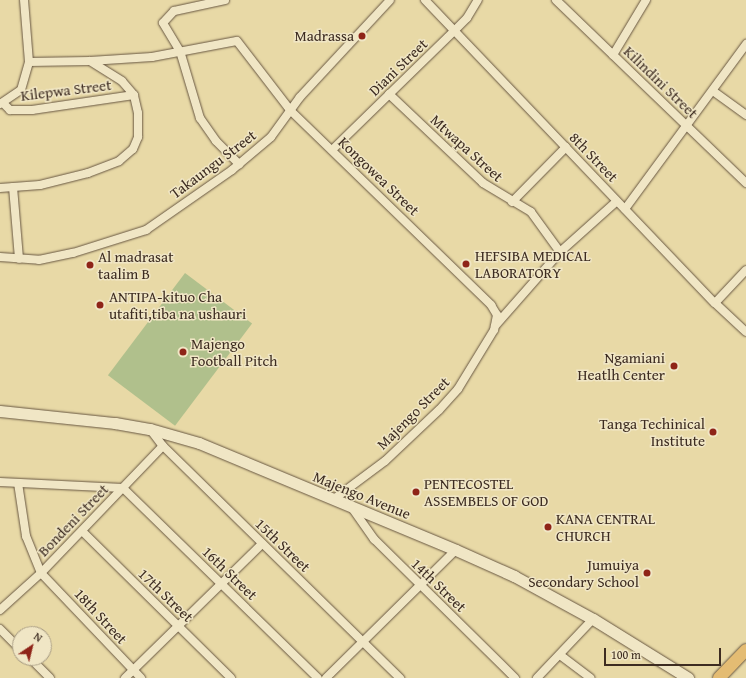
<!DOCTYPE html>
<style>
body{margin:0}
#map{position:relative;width:746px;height:678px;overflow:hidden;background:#e8d9a6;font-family:"Gentium Book Plus",serif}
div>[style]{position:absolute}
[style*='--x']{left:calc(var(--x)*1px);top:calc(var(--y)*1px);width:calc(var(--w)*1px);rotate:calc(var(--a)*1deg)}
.green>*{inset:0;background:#b0c08c;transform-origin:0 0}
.roads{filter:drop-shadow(0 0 1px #685742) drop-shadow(0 0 1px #685742)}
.street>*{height:8px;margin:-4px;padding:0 4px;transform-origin:4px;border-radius:4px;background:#f0e6c5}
.secondary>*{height:11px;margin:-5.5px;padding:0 5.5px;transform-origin:5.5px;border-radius:5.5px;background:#f0e6c5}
.primary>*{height:12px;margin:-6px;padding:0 6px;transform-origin:6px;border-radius:6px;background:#e4bc73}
.dots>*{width:11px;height:11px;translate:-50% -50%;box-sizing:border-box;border:2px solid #f0e6c5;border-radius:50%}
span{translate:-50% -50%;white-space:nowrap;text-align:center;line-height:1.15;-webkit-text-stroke:3px #f0e6c5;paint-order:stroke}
.poi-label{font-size:15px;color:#3d2c21}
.right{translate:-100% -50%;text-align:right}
.left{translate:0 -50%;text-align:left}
.street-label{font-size:15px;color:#3d2c21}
.north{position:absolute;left:12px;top:626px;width:40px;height:40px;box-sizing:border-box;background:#f0e6c5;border:1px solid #a89c83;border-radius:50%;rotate:35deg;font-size:11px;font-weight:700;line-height:16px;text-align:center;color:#3d2c21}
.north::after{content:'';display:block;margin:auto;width:14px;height:18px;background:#8f2418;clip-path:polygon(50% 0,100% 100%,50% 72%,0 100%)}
.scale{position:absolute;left:604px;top:648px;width:117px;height:18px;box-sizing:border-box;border:2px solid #3d2c21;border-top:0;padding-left:5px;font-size:12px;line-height:14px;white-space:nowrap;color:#3d2c21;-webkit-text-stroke:3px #f0e6c5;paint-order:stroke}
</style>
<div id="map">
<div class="green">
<div style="left:185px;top:273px;width:84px;height:128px;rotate:37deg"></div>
</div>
<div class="roads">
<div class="street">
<div style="--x:225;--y:0;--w:52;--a:167.8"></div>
<div style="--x:174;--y:11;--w:16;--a:133"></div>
<div style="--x:163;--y:23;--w:33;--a:59"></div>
<div style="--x:180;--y:51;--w:70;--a:73.4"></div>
<div style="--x:200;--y:118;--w:28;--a:55"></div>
<div style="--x:216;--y:141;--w:33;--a:45"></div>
<div style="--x:425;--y:0;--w:419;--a:46.3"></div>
<div style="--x:715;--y:303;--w:42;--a:43.1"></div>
<div style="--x:556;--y:0;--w:264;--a:43.9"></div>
<div style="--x:613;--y:55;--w:64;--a:-59"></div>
<div style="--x:90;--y:61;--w:62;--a:-3.7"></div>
<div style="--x:152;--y:57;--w:86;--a:-10.7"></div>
<div style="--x:237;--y:41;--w:88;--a:52.4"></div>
<div style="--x:291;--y:111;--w:279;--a:44.1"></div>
<div style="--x:491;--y:305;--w:12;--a:59"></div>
<div style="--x:497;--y:315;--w:15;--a:101"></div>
<div style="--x:494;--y:330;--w:69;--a:121.4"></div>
<div style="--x:458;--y:389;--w:28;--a:132"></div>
<div style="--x:439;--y:410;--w:74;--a:136.6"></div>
<div style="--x:385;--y:461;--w:64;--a:143.3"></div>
<div style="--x:713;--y:91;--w:41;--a:36"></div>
<div style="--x:389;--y:94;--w:129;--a:43.4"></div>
<div style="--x:483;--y:183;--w:56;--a:31.1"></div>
<div style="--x:531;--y:212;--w:49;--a:54.1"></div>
<div style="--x:3;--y:103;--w:10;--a:45"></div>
<div style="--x:10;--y:110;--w:22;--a:0"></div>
<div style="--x:32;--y:110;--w:103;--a:-8.4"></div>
<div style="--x:0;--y:104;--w:25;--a:-34"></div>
<div style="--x:21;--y:90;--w:29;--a:-74"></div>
<div style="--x:29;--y:62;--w:62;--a:-94.6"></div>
<div style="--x:332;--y:150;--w:170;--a:-44.3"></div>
<div style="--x:454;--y:31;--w:18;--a:-45"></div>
<div style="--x:467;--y:18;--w:21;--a:-59"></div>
<div style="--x:13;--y:187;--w:72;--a:85.2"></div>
<div style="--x:0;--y:188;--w:40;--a:-4.3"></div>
<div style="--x:40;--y:185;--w:49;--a:-14"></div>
<div style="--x:88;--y:173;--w:33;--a:-21"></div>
<div style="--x:119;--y:161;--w:18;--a:-41"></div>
<div style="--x:133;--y:149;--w:13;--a:-67"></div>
<div style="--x:138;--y:137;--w:24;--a:-90"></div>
<div style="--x:138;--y:113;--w:18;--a:-103"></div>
<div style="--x:134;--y:95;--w:18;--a:-131"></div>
<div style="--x:122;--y:81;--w:38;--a:-148"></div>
<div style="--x:90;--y:61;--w:61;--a:179.1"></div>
<div style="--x:512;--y:202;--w:77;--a:-45.5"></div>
<div style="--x:625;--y:209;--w:205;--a:-53.7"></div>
<div style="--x:0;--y:257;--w:39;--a:4"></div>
<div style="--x:39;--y:260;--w:35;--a:-12"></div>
<div style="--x:73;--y:253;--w:77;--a:-17.5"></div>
<div style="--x:146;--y:230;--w:105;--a:-34.9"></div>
<div style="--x:232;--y:170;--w:51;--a:-40.2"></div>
<div style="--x:271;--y:137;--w:49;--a:-54.1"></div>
<div style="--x:300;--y:97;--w:132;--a:-47.1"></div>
<div style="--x:715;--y:303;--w:45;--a:-46.8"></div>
<div style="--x:495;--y:326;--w:98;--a:-48.7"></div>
<div style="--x:560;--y:252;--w:76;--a:-41.8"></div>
<div style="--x:150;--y:429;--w:21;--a:53"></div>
<div style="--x:163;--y:446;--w:332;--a:44.4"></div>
<div style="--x:0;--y:482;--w:123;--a:2.8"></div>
<div style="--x:123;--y:488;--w:272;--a:44.3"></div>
<div style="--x:18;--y:483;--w:54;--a:81.4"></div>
<div style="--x:26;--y:536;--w:40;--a:68"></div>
<div style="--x:41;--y:573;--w:145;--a:46.4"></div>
<div style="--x:350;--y:505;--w:42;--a:54.8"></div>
<div style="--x:374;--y:539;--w:198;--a:44.6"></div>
<div style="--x:82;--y:531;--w:209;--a:44.6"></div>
<div style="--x:0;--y:610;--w:55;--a:-42.1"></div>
<div style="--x:41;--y:573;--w:176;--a:-46.2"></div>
<div style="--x:0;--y:629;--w:28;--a:45"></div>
<div style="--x:560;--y:655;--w:38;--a:37"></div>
<div style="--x:30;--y:658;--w:28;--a:45"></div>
<div style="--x:125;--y:678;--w:192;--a:-44.4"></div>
<div style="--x:326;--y:678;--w:182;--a:-44.6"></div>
<div style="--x:537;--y:678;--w:81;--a:-46.5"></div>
</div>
<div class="secondary">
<div style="--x:0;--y:411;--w:116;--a:6"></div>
<div style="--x:115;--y:423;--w:36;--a:10"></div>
<div style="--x:150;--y:429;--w:51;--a:15.9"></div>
<div style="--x:199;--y:443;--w:278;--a:22.6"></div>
<div style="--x:456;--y:550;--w:64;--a:24.1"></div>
<div style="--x:514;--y:576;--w:90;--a:28.6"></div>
<div style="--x:593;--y:619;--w:112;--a:31.8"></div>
</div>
<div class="primary">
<div style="--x:719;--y:678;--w:39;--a:-46"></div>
</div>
</div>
<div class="dots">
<div style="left:362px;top:36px;background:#8f2418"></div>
<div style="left:466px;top:264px;background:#8f2418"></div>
<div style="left:90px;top:265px;background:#8f2418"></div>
<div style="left:100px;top:305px;background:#8f2418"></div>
<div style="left:183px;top:352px;background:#8f2418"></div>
<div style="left:674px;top:366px;background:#8f2418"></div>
<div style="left:713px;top:432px;background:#8f2418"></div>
<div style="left:416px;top:492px;background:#8f2418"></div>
<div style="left:548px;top:527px;background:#8f2418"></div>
<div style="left:647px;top:573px;background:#8f2418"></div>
</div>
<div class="poi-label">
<span class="right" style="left:354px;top:36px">Madrassa</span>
<span class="left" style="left:475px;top:264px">HEFSIBA MEDICAL<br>LABORATORY</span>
<span class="left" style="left:98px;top:265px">Al madrasat<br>taalim B</span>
<span class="left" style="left:109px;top:305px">ANTIPA-kituo Cha<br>utafiti,tiba na ushauri</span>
<span class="left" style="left:191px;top:352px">Majengo<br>Football Pitch</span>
<span class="right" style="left:665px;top:366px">Ngamiani<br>Heatlh Center</span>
<span class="right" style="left:705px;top:432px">Tanga Techinical<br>Institute</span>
<span class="left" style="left:424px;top:492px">PENTECOSTEL<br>ASSEMBELS OF GOD</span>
<span class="left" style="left:556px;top:527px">KANA CENTRAL<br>CHURCH</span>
<span class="right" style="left:639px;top:573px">Jumuiya<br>Secondary School</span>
</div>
<div class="street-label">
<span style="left:398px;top:67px;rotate:-44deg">Diani Street</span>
<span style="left:661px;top:82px;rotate:44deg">Kilindini Street</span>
<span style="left:66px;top:90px;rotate:-7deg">Kilepwa Street</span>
<span style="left:467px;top:148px;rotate:42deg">Mtwapa Street</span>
<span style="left:594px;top:157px;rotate:46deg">8th Street</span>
<span style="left:213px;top:164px;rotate:-37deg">Takaungu Street</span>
<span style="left:379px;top:176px;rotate:44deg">Kongowea Street</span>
<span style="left:413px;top:413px;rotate:-45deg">Majengo Street</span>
<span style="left:362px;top:495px;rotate:22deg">Majengo Avenue</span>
<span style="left:73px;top:520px;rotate:-46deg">Bondeni Street</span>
<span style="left:283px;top:545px;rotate:44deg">15th Street</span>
<span style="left:230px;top:573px;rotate:44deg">16th Street</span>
<span style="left:439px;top:585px;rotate:44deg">14th Street</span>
<span style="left:166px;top:595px;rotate:44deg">17th Street</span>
<span style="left:101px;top:616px;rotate:47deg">18th Street</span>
</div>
<div class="north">N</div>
<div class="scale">100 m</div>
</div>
